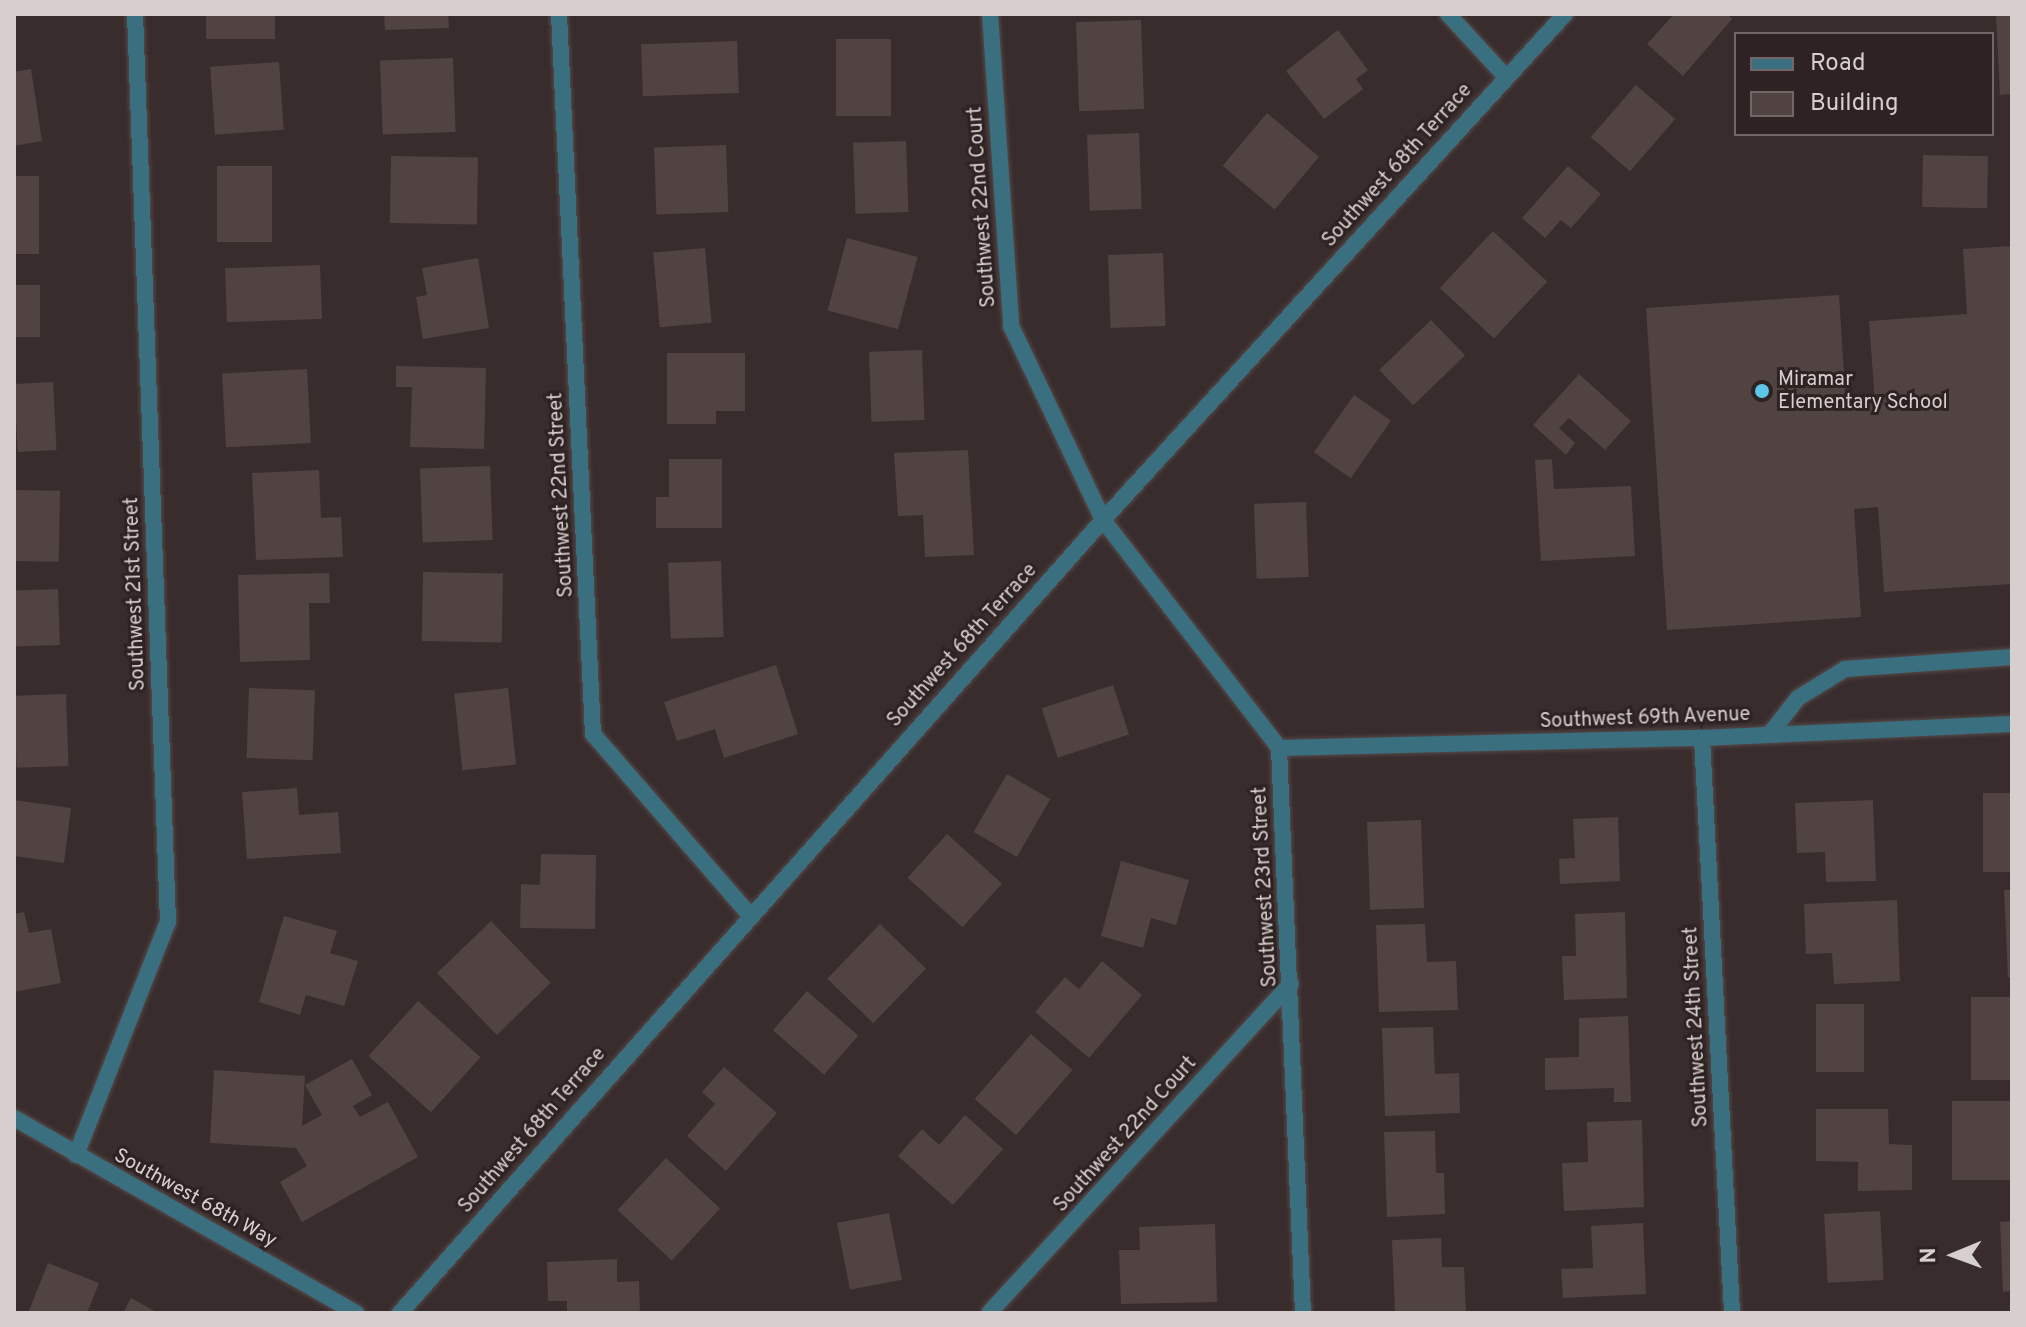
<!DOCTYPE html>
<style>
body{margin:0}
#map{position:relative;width:2026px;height:1327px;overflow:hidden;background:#392c2c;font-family:Overpass,sans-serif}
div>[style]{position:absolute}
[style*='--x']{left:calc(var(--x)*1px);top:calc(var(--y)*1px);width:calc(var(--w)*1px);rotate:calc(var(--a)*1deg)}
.building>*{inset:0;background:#504342;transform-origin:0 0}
.roads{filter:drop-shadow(0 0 2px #554949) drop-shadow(0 0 2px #554949)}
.service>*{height:16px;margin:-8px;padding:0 8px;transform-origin:8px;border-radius:8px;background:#3a6f7f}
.minor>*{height:16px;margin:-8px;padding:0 8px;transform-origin:8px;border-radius:8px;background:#3a6f7f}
.dots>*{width:22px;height:22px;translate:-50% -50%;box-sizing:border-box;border:4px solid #2e2222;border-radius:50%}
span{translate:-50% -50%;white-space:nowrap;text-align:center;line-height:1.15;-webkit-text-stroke:6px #2e2222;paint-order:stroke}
.street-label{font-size:20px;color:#d7cfce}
.poi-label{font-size:20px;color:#d7cfce}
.left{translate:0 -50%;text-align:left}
.frame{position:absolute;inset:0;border:16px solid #d7cfce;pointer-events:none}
.legend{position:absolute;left:1734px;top:32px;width:260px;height:104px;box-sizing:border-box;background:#2e2222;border:2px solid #726767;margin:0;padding:10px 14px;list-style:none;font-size:24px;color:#d7cfce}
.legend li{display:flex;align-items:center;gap:16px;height:40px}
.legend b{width:40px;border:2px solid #726767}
.north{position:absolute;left:1914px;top:1215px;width:80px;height:80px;-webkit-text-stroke:6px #2e2222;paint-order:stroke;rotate:269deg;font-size:22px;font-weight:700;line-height:32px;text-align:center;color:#d7cfce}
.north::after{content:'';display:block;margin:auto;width:28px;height:36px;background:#d7cfce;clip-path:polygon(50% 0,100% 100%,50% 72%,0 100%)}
</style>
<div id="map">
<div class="building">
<div style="left:206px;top:14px;width:69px;height:25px"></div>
<div style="clip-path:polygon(384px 14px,448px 14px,449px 28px,385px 30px)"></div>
<div style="clip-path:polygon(1674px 14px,1727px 14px,1732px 19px,1683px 76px,1647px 44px)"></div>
<div style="clip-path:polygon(1996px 14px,2012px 14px,2012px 94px,2000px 95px)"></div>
<div style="left:1141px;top:20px;width:89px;height:65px;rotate:88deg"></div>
<div style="clip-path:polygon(1338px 30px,1368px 70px,1356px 79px,1363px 89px,1324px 119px,1286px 71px)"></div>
<div style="left:836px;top:39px;width:55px;height:77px"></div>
<div style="left:737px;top:41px;width:52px;height:96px;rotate:88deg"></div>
<div style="left:453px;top:58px;width:74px;height:73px;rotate:88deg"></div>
<div style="left:279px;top:62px;width:68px;height:69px;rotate:86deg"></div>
<div style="clip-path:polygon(31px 69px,42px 141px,14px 146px,14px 72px)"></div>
<div style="left:1636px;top:85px;width:52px;height:69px;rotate:41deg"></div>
<div style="left:1267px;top:113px;width:68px;height:69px;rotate:40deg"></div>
<div style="left:1139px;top:133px;width:76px;height:52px;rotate:88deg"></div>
<div style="left:906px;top:141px;width:71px;height:53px;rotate:88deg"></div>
<div style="left:726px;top:145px;width:67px;height:72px;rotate:88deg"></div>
<div style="left:1923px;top:155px;width:65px;height:52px;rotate:1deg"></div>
<div style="left:391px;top:156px;width:87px;height:67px;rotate:1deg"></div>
<div style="left:217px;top:166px;width:55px;height:76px"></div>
<div style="clip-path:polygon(1568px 166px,1601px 194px,1571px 228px,1561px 220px,1545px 238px,1522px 218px)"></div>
<div style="left:14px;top:176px;width:25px;height:78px"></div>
<div style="left:1493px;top:231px;width:74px;height:78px;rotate:43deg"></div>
<div style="left:847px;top:238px;width:73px;height:75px;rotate:15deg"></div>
<div style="clip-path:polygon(2012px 246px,2012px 584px,1884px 592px,1878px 507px,1854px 509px,1861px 617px,1667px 630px,1646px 308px,1839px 295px,1846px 404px,1875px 402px,1869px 321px,1967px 314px,1963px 249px)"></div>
<div style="left:705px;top:248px;width:75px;height:52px;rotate:85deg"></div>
<div style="left:1163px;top:253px;width:73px;height:55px;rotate:88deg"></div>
<div style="clip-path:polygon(478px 258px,489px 328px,423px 339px,416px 297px,427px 295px,422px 268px)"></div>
<div style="left:320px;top:265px;width:54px;height:95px;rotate:88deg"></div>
<div style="left:14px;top:285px;width:26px;height:52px"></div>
<div style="left:1431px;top:320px;width:49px;height:72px;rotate:46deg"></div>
<div style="left:922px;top:350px;width:70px;height:53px;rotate:88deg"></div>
<div style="clip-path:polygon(667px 353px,745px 353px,745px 411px,716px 411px,716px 424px,667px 424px)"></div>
<div style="clip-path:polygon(396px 366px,486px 368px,484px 449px,410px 447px,412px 387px,396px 387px)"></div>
<div style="left:307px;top:369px;width:74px;height:85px;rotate:87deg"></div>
<div style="clip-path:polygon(1579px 374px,1631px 421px,1605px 450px,1569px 418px,1559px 428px,1575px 443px,1566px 455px,1533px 425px)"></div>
<div style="left:53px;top:382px;width:68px;height:39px;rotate:87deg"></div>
<div style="left:1354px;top:395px;width:45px;height:70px;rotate:35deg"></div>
<div style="clip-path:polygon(968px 450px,974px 555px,925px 557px,923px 515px,898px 516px,894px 453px)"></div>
<div style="clip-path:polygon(669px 459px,722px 459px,722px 528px,656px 528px,656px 497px,669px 497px)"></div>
<div style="clip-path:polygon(1552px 459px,1554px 489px,1631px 486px,1635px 556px,1541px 561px,1535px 460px)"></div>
<div style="left:490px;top:466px;width:74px;height:70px;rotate:88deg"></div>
<div style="clip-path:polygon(319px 470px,321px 518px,341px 517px,343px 557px,256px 560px,252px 473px)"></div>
<div style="left:14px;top:490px;width:46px;height:71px;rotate:1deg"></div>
<div style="left:1306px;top:502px;width:75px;height:52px;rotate:88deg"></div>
<div style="left:721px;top:561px;width:76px;height:53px;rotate:88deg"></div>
<div style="left:423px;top:572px;width:80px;height:69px;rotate:1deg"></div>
<div style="clip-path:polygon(329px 573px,330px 603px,309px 603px,310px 660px,240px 662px,238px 575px)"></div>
<div style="left:58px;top:589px;width:56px;height:44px;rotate:88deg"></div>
<div style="clip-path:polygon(776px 665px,798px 734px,724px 758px,715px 729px,677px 741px,664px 702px)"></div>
<div style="left:1113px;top:685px;width:52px;height:75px;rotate:72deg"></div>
<div style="left:249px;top:688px;width:66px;height:70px;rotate:2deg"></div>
<div style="left:508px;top:688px;width:77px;height:54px;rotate:84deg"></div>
<div style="left:66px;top:694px;width:72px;height:52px;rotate:88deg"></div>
<div style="left:1007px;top:774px;width:50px;height:67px;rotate:30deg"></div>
<div style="clip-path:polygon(297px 788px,299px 815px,338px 812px,341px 853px,247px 859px,242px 792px)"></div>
<div style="left:2012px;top:793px;width:79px;height:29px;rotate:90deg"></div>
<div style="clip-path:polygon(14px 800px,71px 808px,64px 863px,14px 856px)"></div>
<div style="clip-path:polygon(1873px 800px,1876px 881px,1826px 882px,1825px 852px,1797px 853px,1795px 803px)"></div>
<div style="clip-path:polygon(1618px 817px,1620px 881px,1560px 884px,1559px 859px,1575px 858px,1573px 819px)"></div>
<div style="left:1421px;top:820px;width:88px;height:54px;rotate:88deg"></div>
<div style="left:947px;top:834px;width:74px;height:59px;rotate:42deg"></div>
<div style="clip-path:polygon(541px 854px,596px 855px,595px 929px,520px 928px,521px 884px,540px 885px)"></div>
<div style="clip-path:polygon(1121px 861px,1189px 880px,1176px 925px,1151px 918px,1143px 948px,1101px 936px)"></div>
<div style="clip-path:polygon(2004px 890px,2012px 890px,2012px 977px,2008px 978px)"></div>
<div style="clip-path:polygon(1897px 900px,1900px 981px,1834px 984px,1832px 953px,1806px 954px,1804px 904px)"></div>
<div style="clip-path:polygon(24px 912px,29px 933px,51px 929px,61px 983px,14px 992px,14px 914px)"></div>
<div style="clip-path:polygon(1625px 912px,1627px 998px,1564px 1000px,1562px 956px,1576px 956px,1575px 914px)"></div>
<div style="clip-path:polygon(284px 916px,337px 931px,330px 953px,358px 961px,344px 1006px,306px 995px,300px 1015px,259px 1002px)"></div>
<div style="left:491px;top:921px;width:86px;height:75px;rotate:46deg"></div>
<div style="left:880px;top:924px;width:64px;height:76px;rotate:44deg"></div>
<div style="clip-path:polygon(1425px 924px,1427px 962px,1456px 961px,1458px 1010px,1379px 1012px,1376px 925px)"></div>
<div style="clip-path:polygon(1102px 961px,1142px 995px,1089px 1058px,1035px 1012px,1065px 977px,1079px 989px)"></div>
<div style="left:807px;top:991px;width:68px;height:52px;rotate:41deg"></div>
<div style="left:2012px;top:997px;width:83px;height:41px;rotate:90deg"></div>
<div style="left:418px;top:1001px;width:84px;height:74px;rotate:42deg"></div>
<div style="left:1816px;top:1004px;width:48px;height:68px"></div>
<div style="clip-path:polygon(1628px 1016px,1631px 1102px,1614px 1102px,1614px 1088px,1545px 1090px,1545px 1058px,1579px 1057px,1579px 1018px)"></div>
<div style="clip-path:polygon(1433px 1027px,1435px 1074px,1459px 1073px,1460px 1113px,1385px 1116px,1382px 1028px)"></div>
<div style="left:1031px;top:1034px;width:55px;height:86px;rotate:41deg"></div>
<div style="clip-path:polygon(352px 1059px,372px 1095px,353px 1106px,360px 1117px,388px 1102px,418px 1157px,302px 1222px,280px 1182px,307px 1166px,296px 1148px,210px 1143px,214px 1070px,305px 1076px,302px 1126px,322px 1115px,305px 1085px)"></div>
<div style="clip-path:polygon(724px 1067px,777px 1113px,726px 1171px,687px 1136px,715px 1104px,702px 1092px)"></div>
<div style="left:2012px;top:1101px;width:79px;height:60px;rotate:90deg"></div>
<div style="clip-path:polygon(1816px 1109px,1888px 1109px,1889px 1144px,1912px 1145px,1912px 1190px,1858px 1191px,1858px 1162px,1816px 1161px)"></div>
<div style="clip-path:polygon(965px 1115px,1003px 1149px,953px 1205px,898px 1156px,922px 1129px,939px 1145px)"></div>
<div style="clip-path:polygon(1642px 1120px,1644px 1207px,1564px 1211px,1562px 1163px,1588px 1162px,1587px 1122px)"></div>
<div style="clip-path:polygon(1435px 1131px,1436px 1173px,1444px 1173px,1445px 1214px,1387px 1217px,1384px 1132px)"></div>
<div style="left:666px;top:1158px;width:74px;height:71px;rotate:43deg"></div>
<div style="left:1880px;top:1211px;width:69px;height:56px;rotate:87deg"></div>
<div style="left:889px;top:1213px;width:68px;height:53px;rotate:79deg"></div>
<div style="clip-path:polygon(2012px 1221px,2012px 1291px,2003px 1292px,2000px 1222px)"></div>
<div style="clip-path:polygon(1643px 1223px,1646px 1294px,1563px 1298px,1561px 1269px,1593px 1268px,1591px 1226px)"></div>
<div style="clip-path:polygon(1215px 1224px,1217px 1302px,1121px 1304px,1119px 1250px,1140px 1250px,1139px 1227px)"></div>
<div style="clip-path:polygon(1441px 1238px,1442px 1267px,1464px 1267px,1466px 1313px,1395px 1313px,1392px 1240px)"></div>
<div style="clip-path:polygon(617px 1259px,617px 1282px,639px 1281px,640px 1313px,567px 1313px,567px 1301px,548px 1301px,547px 1262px)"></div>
<div style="clip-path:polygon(48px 1263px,99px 1283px,87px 1313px,28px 1313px)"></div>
<div style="clip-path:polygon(131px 1298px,158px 1313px,123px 1313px)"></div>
</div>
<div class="roads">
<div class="service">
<div style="--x:1769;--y:735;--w:47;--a:-51.9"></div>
<div style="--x:1798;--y:698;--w:55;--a:-31.7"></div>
<div style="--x:1845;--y:669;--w:167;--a:-4.1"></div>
</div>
<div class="minor">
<div style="--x:559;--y:14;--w:721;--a:87.3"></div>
<div style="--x:593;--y:734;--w:240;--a:49.1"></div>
<div style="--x:990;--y:14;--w:313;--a:86.1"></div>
<div style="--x:1011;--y:326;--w:215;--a:64.6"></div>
<div style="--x:1103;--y:520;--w:288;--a:52.3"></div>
<div style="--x:1279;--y:748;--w:566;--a:87.57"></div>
<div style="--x:1448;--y:14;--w:86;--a:47.4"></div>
<div style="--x:1702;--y:738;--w:576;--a:87.01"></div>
<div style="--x:1279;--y:748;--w:423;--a:-1.4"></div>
<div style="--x:1702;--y:738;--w:310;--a:-2.6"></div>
<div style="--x:14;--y:1118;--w:394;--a:29.7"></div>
<div style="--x:76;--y:1155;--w:251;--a:-68.5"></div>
<div style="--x:168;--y:922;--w:909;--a:-92.08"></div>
<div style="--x:990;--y:1312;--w:445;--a:-47.5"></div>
<div style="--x:400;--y:1313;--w:1060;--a:-48.44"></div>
<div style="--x:1103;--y:520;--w:685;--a:-47.6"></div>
</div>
</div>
<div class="dots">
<div style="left:1762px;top:391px;background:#5cc7e7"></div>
</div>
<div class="street-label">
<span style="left:1398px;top:166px;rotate:-48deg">Southwest 68th Terrace</span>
<span style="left:983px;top:207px;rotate:-94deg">Southwest 22nd Court</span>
<span style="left:562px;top:495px;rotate:-93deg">Southwest 22nd Street</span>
<span style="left:136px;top:594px;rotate:-92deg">Southwest 21st Street</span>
<span style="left:963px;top:646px;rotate:-48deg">Southwest 68th Terrace</span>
<span style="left:1645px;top:719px;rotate:-2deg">Southwest 69th Avenue</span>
<span style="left:1266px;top:887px;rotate:-93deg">Southwest 23rd Street</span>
<span style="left:1697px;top:1027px;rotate:-93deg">Southwest 24th Street</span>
<span style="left:533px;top:1131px;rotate:-49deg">Southwest 68th Terrace</span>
<span style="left:1126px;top:1135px;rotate:-48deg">Southwest 22nd Court</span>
<span style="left:195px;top:1199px;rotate:29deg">Southwest 68th Way</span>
</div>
<div class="poi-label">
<span class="left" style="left:1778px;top:392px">Miramar<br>Elementary School</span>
</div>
<div class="frame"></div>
<ul class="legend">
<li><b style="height:10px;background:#3a6f7f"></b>Road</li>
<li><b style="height:22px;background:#504342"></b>Building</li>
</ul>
<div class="north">N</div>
</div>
